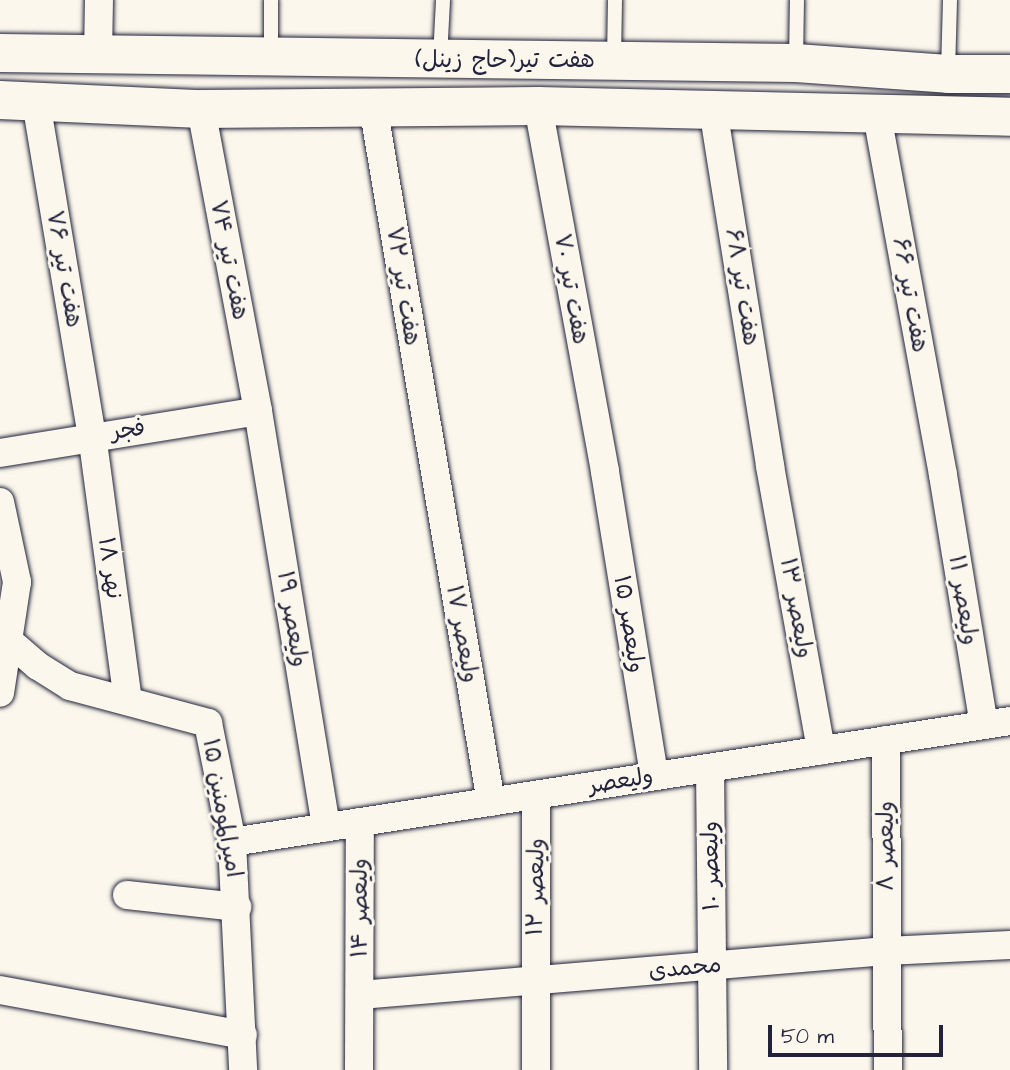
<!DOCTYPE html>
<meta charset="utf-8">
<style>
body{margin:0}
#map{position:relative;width:1010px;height:1070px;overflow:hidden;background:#fbf7ec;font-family:"Architects Daughter","Playpen Sans Arabic",sans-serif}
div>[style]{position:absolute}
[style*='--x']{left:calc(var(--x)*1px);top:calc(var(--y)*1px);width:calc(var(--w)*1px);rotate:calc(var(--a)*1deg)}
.roads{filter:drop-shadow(0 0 2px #22223b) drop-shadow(0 0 2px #22223b)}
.service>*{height:14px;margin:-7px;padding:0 7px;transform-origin:7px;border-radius:7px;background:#fbf7ec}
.minor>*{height:28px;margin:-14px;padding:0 14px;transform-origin:14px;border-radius:14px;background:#fbf7ec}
.secondary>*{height:38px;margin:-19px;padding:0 19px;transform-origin:19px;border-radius:19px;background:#fbf7ec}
span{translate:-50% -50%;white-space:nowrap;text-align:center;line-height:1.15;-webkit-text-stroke:6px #fbf7ec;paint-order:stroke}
.street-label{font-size:23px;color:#22223b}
.scale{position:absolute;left:768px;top:1025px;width:175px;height:32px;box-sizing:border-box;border:4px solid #22223b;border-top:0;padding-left:9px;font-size:21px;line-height:24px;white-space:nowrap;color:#22223b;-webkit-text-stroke:5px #fbf7ec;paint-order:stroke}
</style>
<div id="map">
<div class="roads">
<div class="service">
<div style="--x:271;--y:0;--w:55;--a:90"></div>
<div style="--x:440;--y:58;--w:58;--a:-87"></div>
<div style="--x:614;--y:58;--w:58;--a:-89"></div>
<div style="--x:796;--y:62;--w:62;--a:-89.1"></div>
<div style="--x:948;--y:72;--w:72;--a:-88.4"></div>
</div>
<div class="minor">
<div style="--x:98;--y:56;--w:56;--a:-89"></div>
<div style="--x:36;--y:102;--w:338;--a:80.5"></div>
<div style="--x:92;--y:435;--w:268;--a:82.3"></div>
<div style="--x:373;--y:106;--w:706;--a:80.38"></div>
<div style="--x:538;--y:106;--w:372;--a:79.6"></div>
<div style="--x:605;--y:472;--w:308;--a:80.8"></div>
<div style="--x:201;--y:109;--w:307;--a:79.3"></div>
<div style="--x:258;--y:411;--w:422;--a:80.7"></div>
<div style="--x:713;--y:109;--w:362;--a:80.9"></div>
<div style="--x:770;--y:466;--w:289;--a:79.8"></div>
<div style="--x:877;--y:115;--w:366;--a:79.6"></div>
<div style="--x:943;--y:475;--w:253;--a:80.7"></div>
<div style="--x:0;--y:453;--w:261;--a:-9.2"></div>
<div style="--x:0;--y:502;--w:82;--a:78"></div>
<div style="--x:17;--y:582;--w:112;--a:98.7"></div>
<div style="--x:0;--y:639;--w:9;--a:13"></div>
<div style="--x:9;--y:641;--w:38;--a:41"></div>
<div style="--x:38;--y:666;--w:38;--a:32"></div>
<div style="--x:70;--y:686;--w:143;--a:15"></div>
<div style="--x:208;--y:723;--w:121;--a:78.6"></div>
<div style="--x:232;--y:842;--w:228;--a:87.2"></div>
<div style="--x:886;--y:740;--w:330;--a:89.7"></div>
<div style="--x:710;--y:768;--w:302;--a:89.4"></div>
<div style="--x:232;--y:842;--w:787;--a:-8.84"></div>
<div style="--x:127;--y:895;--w:111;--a:6.2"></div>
<div style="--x:0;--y:990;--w:247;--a:10.5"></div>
<div style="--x:360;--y:995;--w:528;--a:-4.78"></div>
<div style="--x:886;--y:951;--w:124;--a:-2.8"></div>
<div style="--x:359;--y:1070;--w:248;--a:-89.8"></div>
<div style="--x:536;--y:1070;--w:275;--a:-90"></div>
</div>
<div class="secondary">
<div style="--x:0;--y:53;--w:796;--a:0.72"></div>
<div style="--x:796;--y:63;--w:152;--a:4.1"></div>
<div style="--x:948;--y:74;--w:62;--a:0"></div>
<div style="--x:0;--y:100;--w:201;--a:2.6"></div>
<div style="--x:201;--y:109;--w:337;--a:-0.5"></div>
<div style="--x:538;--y:106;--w:472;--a:1.3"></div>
</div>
</div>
<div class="street-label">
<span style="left:505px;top:60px">هفت تیر(حاج زینل)</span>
<span style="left:229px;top:260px;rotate:79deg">هفت تیر ۷۴</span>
<span style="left:64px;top:269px;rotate:80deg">هفت تیر ۷۶</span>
<span style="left:403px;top:286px;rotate:81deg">هفت تیر ۷۲</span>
<span style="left:742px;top:287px;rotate:81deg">هفت تیر ۶۸</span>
<span style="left:571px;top:289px;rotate:80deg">هفت تیر ۷۰</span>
<span style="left:910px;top:295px;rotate:80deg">هفت تیر ۶۶</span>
<span style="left:128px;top:430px;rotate:-8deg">فجر</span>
<span style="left:110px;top:568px;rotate:82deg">نهر ۱۸</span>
<span style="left:963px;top:600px;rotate:81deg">ولیعصر ۱۱</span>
<span style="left:796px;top:608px;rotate:80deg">ولیعصر ۱۳</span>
<span style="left:292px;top:619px;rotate:81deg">ولیعصر ۱۹</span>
<span style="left:629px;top:624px;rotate:81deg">ولیعصر ۱۵</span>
<span style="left:462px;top:634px;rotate:80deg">ولیعصر ۱۷</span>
<span style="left:621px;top:781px;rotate:-9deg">ولیعصر</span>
<span style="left:222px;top:808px;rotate:80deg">امیرالمومنین ۱۵</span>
<span style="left:886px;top:846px;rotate:-90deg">ولیعصر ۸</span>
<span style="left:711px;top:866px;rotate:-91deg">ولیعصر ۱۰</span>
<span style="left:536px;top:887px;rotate:-89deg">ولیعصر ۱۲</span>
<span style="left:360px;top:908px;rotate:-90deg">ولیعصر ۱۴</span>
<span style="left:685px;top:968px;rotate:-5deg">محمدی</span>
</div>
<div class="scale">50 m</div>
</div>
